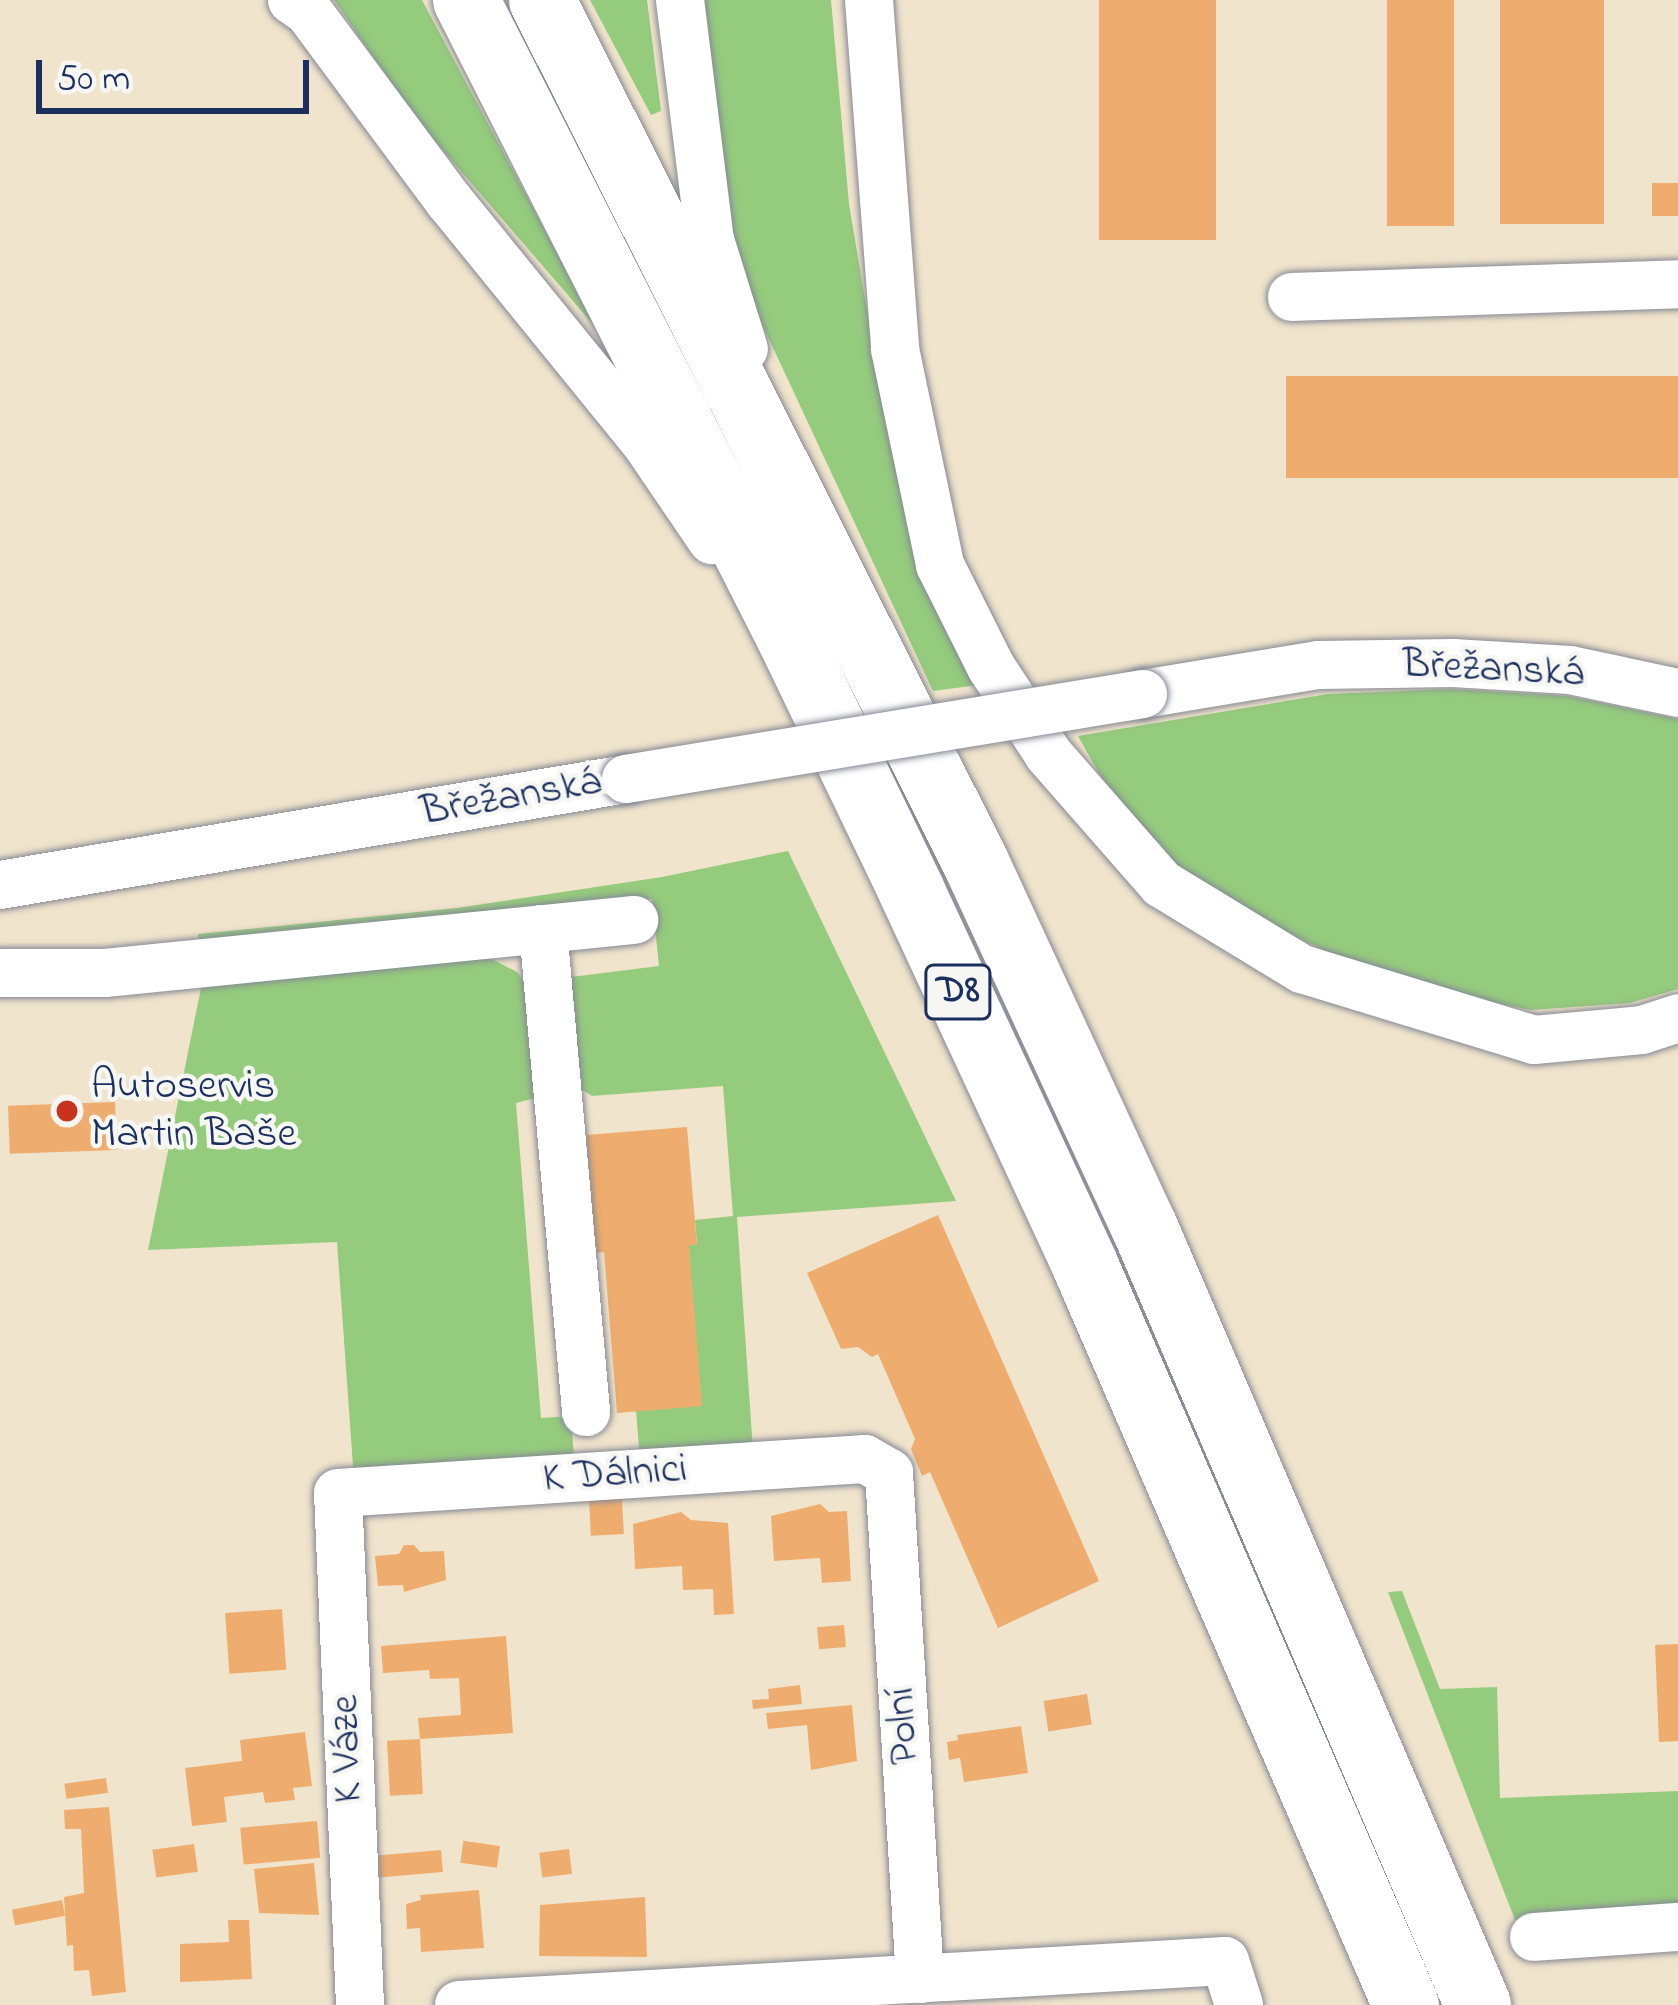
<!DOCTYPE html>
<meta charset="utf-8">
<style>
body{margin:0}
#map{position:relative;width:1678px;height:2005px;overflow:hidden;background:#f1e4cc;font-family:"Indie Flower",sans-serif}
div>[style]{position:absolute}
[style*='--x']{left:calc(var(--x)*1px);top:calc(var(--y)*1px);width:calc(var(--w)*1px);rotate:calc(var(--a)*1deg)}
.green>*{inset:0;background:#95cb7d}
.building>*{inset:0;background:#eead6f;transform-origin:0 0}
.roads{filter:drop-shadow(0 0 3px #868a95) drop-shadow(0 0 3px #868a95)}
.minor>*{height:48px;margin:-24px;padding:0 24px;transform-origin:24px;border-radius:24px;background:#fff}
.highway>*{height:66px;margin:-33px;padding:0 33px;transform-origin:33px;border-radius:33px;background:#fff}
.bridges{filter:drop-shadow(0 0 3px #868a95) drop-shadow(0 0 3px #868a95)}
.minor-bridge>*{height:48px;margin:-24px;padding:0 24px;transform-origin:24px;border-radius:24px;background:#fff}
.dots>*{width:33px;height:33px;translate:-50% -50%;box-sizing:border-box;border:6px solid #f6f6f2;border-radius:50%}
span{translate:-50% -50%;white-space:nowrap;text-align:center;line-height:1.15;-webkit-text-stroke:9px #f6f6f2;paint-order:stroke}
.shield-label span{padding:3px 9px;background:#f6f6f2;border:3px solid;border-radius:9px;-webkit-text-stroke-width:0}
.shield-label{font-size:39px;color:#1b2f5e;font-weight:700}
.street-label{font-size:42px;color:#1b2f5e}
.poi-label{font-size:42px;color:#1b2f5e}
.left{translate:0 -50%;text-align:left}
.scale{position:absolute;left:36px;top:60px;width:273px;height:54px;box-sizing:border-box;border:6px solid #1b2f5e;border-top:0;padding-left:15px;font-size:36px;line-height:42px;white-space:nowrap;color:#1b2f5e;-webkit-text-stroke:9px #f6f6f2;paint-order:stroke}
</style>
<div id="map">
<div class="green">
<div style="clip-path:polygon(334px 0,422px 0,598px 330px,416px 119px)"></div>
<div style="clip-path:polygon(590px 0,647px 0,661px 111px,651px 115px)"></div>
<div style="clip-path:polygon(705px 0,831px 0,849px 204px,887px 430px,978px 685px,933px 691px,735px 266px)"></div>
<div style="clip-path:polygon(1451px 689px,1568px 696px,1678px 719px,1678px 989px,1630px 1003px,1531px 1010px,1392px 982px,1283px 931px,1177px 866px,1101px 777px,1078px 736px,1328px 694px)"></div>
<div style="clip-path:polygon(788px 851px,956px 1201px,737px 1217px,753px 1451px,640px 1459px,636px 1411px,689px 1245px,697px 1244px,695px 1220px,733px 1216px,723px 1086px,592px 1096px,578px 1087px,571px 977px,659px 966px,652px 899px,208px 953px,199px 951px,198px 934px,457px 908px,662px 877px)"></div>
<div style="clip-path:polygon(484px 955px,517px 972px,530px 989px,539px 1097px,516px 1103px,541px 1418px,571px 1416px,574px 1458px,354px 1480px,337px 1242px,148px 1250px,201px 988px)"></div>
<div style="clip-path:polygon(1402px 1591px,1440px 1689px,1497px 1687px,1500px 1798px,1678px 1791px,1678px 1912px,1515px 1920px,1388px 1592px)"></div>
</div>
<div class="building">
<div style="left:1099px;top:0;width:117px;height:240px"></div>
<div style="left:1387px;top:0;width:67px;height:226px"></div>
<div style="left:1500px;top:0;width:104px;height:224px"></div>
<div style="left:1678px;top:183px;width:33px;height:26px;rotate:90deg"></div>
<div style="left:1678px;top:376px;width:102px;height:392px;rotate:90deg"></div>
<div style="left:115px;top:1102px;width:48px;height:107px;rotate:88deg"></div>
<div style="clip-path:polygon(687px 1127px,697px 1245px,689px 1245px,702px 1406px,617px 1413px,604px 1252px,596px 1253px,586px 1135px)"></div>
<div style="clip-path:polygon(938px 1215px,1099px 1581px,998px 1628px,930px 1472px,922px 1476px,911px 1449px,915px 1439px,878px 1354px,872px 1357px,858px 1347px,841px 1349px,807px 1273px)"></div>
<div style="left:622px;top:1499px;width:35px;height:33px;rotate:87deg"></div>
<div style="clip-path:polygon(820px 1504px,829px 1512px,847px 1511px,851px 1581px,822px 1583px,820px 1558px,774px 1561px,771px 1516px)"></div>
<div style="clip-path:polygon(681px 1512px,691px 1520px,728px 1523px,734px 1614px,714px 1615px,713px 1589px,683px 1590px,682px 1566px,635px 1569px,633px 1524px)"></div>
<div style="clip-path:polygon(404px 1545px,414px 1545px,420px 1552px,444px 1551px,446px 1580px,404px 1592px,403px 1585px,378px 1586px,375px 1556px,399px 1554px)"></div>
<div style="left:282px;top:1609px;width:61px;height:57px;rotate:86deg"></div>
<div style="left:844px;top:1625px;width:22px;height:27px;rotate:85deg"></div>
<div style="clip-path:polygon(506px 1636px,513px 1733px,420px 1739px,418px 1718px,461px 1715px,459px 1678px,430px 1679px,429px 1670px,383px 1673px,381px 1646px)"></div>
<div style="clip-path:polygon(1678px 1644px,1678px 1741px,1659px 1742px,1655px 1645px)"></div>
<div style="clip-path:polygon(800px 1685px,802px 1704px,753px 1709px,752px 1700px,769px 1699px,768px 1689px)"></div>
<div style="left:1087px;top:1694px;width:31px;height:44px;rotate:81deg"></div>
<div style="clip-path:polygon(852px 1705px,857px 1761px,811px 1770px,807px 1725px,768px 1729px,766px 1713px)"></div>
<div style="clip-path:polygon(1021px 1726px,1028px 1773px,964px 1782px,960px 1758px,949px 1760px,947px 1742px,958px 1740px,957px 1735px)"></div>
<div style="clip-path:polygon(305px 1732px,312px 1786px,293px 1788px,295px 1800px,265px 1803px,263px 1792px,224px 1797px,227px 1822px,192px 1826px,185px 1768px,242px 1761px,240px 1740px)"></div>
<div style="left:420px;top:1739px;width:55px;height:33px;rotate:87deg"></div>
<div style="left:106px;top:1778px;width:15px;height:42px;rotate:82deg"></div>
<div style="clip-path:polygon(109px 1807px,126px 1992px,92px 1996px,89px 1970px,74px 1971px,73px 1945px,67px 1946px,64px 1897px,84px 1893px,81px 1829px,65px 1829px,64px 1810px)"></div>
<div style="left:317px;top:1821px;width:37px;height:77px;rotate:85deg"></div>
<div style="left:194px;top:1844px;width:28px;height:42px;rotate:82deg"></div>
<div style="left:500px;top:1846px;width:22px;height:37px;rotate:98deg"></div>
<div style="left:569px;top:1849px;width:25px;height:30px;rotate:83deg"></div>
<div style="left:441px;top:1850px;width:22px;height:64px;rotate:85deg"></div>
<div style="clip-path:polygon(314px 1863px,319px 1915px,259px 1913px,254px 1869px)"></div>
<div style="clip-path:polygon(479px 1890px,484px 1948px,421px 1952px,420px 1928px,407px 1929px,406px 1904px,421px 1900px,420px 1895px)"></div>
<div style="clip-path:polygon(645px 1897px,647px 1957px,539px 1956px,540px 1905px)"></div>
<div style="left:62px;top:1900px;width:16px;height:51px;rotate:79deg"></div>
<div style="clip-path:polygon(228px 1920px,249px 1920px,252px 1979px,180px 1982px,180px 1944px,229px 1942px)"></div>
</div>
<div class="roads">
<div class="minor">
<div style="--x:292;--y:0;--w:19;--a:35"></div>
<div style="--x:308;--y:11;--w:238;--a:53.4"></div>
<div style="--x:450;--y:202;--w:314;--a:50.9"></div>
<div style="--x:648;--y:446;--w:114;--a:55.8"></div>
<div style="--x:680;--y:0;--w:242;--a:82.9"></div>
<div style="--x:710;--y:240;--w:114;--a:72.7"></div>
<div style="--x:869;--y:0;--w:350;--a:85.7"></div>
<div style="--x:895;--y:349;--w:221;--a:78.2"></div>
<div style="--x:940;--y:565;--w:114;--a:63.4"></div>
<div style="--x:991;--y:667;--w:105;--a:56.6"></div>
<div style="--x:1049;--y:755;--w:171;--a:48.8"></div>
<div style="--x:1162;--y:884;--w:164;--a:31.3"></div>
<div style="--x:1302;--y:969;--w:243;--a:17"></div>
<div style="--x:1534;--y:1040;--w:108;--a:-5.3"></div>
<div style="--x:1642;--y:1030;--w:38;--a:-18"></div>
<div style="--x:1292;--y:297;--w:386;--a:-1.9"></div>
<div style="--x:1143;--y:694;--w:178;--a:-9.4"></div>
<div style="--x:1319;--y:665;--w:134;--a:-0.9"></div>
<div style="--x:1453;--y:663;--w:117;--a:3.4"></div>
<div style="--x:1570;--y:670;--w:110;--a:12"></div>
<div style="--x:0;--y:885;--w:635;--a:-9.61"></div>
<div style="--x:543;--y:929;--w:485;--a:84.9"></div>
<div style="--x:0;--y:973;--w:105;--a:0"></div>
<div style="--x:105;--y:973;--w:532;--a:-5.72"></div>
<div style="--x:1534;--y:1937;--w:144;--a:-4"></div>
<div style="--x:360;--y:2005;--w:512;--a:-92.46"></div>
<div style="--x:338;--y:1493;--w:528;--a:-3.69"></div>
<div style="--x:865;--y:1459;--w:28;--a:30"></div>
<div style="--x:889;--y:1473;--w:507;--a:86.49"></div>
<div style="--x:459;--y:2005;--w:767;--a:-3.29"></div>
<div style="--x:1225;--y:1961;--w:46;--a:72.3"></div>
</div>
<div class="highway">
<div style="--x:466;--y:0;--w:716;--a:63.08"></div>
<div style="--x:790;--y:638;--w:282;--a:64.3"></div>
<div style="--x:912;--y:892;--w:411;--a:65.1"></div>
<div style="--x:1085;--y:1265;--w:807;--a:66.55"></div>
<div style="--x:542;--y:0;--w:966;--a:63.3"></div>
<div style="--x:976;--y:863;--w:400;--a:65.2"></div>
<div style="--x:1144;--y:1226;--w:848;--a:66.79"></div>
</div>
</div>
<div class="bridges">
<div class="minor-bridge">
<div style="--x:626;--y:779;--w:524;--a:-9.34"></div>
</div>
</div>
<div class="dots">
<div style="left:67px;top:1111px;background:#c8321e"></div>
</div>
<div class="shield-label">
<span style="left:958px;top:992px">D8</span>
</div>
<div class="street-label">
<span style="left:1493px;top:670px;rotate:3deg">Břežanská</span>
<span style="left:511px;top:798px;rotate:-10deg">Břežanská</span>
<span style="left:615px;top:1475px;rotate:-4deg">K Dálnici</span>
<span style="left:904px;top:1726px;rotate:-93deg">Polní</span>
<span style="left:348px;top:1749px;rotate:-92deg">K Váze</span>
</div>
<div class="poi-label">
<span class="left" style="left:91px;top:1111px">Autoservis<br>Martin Baše</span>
</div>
<div class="scale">50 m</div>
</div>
